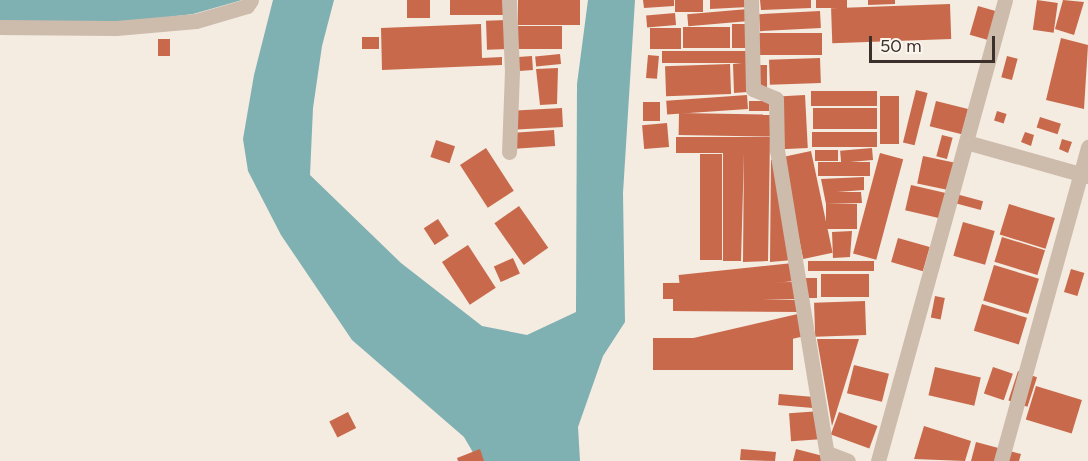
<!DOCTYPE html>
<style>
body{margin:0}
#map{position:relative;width:1088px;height:461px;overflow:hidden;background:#f4ebe1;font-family:Figtree,sans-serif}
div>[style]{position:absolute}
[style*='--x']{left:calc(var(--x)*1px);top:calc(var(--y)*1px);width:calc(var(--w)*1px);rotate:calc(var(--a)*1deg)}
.water>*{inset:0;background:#7fb0b2}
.building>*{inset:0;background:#c8694b;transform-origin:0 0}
.minor>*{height:15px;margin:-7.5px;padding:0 7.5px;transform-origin:7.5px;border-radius:7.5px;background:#cdbbac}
span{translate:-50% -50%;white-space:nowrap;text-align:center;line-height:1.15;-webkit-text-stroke:4.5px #fbf5ee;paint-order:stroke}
.scale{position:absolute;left:869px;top:36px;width:126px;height:27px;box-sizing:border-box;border:3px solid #3b302b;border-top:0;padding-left:8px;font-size:18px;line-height:21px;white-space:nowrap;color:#3b302b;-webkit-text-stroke:4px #fbf5ee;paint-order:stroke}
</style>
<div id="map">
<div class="water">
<div style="clip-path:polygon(0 0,242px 0,193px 14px,127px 22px,0 21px)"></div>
<div style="clip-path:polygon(273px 0,334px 0,322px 46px,313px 108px,310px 175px,401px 263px,482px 326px,527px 335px,576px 312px,577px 84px,588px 0,635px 0,623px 193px,625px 322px,603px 356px,578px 427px,580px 461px,478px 461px,464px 437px,352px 340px,281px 235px,248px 171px,243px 139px,254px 75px)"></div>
</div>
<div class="building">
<div style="left:407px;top:0;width:23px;height:18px"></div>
<div style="left:450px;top:0;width:55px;height:15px"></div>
<div style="left:518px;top:0;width:62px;height:25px"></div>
<div style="clip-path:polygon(643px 0,674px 0,674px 6px,644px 8px)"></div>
<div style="left:675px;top:0;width:28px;height:12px"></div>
<div style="clip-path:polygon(710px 0,747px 0,748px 7px,710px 9px)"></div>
<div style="clip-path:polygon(760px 0,811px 0,811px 8px,761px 10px)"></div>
<div style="left:816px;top:0;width:31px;height:8px"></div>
<div style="clip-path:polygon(868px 0,895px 0,895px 4px,868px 5px)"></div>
<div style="left:1037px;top:0;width:21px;height:30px;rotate:8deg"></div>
<div style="clip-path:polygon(1063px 0,1084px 2px,1074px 35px,1055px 29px)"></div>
<div style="left:950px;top:4px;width:35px;height:119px;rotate:88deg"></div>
<div style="left:978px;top:6px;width:29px;height:30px;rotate:16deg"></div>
<div style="left:748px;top:9px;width:12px;height:61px;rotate:85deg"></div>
<div style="left:820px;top:11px;width:17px;height:61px;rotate:87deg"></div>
<div style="left:675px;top:13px;width:12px;height:29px;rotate:85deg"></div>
<div style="left:507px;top:20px;width:29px;height:21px;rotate:88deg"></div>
<div style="clip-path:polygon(481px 24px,482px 58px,502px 57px,502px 65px,382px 70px,381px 28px)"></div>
<div style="left:748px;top:24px;width:24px;height:16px;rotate:90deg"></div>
<div style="left:562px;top:26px;width:23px;height:44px;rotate:90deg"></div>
<div style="left:683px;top:27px;width:47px;height:21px"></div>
<div style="left:681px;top:28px;width:21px;height:31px;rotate:90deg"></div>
<div style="left:822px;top:33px;width:22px;height:64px;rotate:90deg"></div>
<div style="left:362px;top:37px;width:17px;height:12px"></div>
<div style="clip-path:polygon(1061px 38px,1088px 45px,1084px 109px,1046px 100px)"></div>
<div style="left:158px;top:39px;width:12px;height:17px"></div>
<div style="clip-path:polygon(662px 51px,747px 51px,748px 92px,734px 93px,733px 64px,742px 63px,662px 63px)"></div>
<div style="left:560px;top:54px;width:10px;height:25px;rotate:84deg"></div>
<div style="left:648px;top:55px;width:11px;height:23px;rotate:5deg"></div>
<div style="left:532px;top:56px;width:14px;height:17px;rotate:86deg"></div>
<div style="left:1007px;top:56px;width:11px;height:22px;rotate:15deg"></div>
<div style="left:820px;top:58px;width:25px;height:51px;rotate:88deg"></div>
<div style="left:730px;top:64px;width:30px;height:65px;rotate:88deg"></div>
<div style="left:756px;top:65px;width:11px;height:24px"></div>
<div style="clip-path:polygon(558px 68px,557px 104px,540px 105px,536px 69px)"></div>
<div style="left:916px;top:90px;width:12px;height:54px;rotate:14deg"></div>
<div style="left:877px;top:91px;width:15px;height:66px;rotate:90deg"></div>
<div style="left:747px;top:95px;width:14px;height:81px;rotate:86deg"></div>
<div style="left:805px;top:95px;width:53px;height:27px;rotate:87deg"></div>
<div style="left:880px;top:96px;width:19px;height:48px"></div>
<div style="left:769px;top:101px;width:10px;height:20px;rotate:90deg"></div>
<div style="left:936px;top:101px;width:33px;height:26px;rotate:14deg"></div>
<div style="left:643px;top:102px;width:17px;height:19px"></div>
<div style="left:562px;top:108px;width:19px;height:46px;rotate:87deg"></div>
<div style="left:877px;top:108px;width:21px;height:64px;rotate:90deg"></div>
<div style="left:997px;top:111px;width:10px;height:10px;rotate:17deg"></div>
<div style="left:679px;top:113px;width:92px;height:22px;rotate:1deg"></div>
<div style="left:1040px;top:117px;width:22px;height:11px;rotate:18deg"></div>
<div style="left:667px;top:123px;width:24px;height:25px;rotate:85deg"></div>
<div style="left:554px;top:130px;width:16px;height:40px;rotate:86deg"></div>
<div style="left:877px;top:132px;width:15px;height:65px;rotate:90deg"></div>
<div style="clip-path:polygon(1025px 132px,1034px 135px,1031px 146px,1021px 142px)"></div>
<div style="left:942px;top:135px;width:11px;height:22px;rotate:15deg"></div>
<div style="clip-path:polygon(676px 137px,770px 137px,768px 261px,743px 262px,744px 153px,741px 261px,723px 261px,723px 153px,676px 153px)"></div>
<div style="clip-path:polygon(1062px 139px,1072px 142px,1068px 153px,1059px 149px)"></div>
<div style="left:436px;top:140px;width:20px;height:18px;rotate:18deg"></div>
<div style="left:486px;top:148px;width:51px;height:31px;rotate:57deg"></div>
<div style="left:872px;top:148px;width:12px;height:32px;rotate:85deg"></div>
<div style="left:815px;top:150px;width:23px;height:11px"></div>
<div style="left:811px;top:151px;width:104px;height:30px;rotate:78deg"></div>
<div style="left:880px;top:153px;width:24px;height:104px;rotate:15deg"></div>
<div style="left:700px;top:154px;width:22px;height:106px"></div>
<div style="left:923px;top:156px;width:34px;height:28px;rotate:12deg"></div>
<div style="clip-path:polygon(775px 159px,793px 260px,770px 262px,771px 160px)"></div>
<div style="left:870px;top:162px;width:14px;height:52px;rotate:90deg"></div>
<div style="clip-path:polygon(864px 177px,864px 190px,837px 192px,861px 192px,862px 203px,826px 204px,821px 179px)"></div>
<div style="left:911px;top:185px;width:40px;height:26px;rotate:13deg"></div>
<div style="left:956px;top:194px;width:28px;height:9px;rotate:15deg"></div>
<div style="left:857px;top:204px;width:25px;height:31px;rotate:90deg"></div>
<div style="left:1009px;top:204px;width:48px;height:32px;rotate:17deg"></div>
<div style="left:519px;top:206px;width:51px;height:30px;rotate:55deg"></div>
<div style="left:438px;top:219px;width:20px;height:17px;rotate:57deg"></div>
<div style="left:963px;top:222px;width:33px;height:35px;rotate:16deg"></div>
<div style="clip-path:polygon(852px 231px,850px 257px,833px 258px,832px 232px)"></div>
<div style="left:1002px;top:237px;width:45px;height:26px;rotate:17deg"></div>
<div style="left:898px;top:238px;width:33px;height:25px;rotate:16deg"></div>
<div style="left:468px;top:245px;width:51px;height:31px;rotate:57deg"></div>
<div style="left:513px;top:258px;width:17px;height:21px;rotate:66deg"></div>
<div style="left:874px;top:261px;width:10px;height:66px;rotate:90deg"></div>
<div style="left:793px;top:263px;width:18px;height:115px;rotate:84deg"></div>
<div style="left:994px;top:265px;width:47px;height:37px;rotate:17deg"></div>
<div style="left:1071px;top:269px;width:14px;height:24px;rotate:17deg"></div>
<div style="left:869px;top:274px;width:23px;height:48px;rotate:90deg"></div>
<div style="left:806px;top:278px;width:11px;height:20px"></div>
<div style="clip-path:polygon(796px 282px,799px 299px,759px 300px,799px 300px,802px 312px,673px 311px,673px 299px,663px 299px,663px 283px)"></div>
<div style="left:935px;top:296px;width:10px;height:22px;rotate:11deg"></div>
<div style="left:865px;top:301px;width:34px;height:51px;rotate:88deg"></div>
<div style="left:982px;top:304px;width:47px;height:28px;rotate:17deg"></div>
<div style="left:802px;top:313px;width:23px;height:138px;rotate:77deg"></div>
<div style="left:653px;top:338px;width:140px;height:32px"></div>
<div style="clip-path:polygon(817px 339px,859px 339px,832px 426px)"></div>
<div style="left:854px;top:365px;width:36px;height:29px;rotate:14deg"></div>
<div style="left:935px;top:367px;width:47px;height:29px;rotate:13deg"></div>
<div style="left:993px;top:367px;width:21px;height:28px;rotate:19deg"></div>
<div style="left:1018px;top:371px;width:20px;height:31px;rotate:18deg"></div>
<div style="left:1036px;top:386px;width:48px;height:35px;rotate:17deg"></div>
<div style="left:779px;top:394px;width:35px;height:11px;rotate:5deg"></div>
<div style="left:821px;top:411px;width:28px;height:32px;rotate:86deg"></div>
<div style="left:348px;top:412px;width:18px;height:21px;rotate:63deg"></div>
<div style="left:839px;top:412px;width:41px;height:24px;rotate:20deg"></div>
<div style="clip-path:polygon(924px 426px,971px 441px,965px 461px,914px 459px)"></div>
<div style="clip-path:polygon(976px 442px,1021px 454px,1019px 461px,971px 461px)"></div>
<div style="clip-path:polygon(480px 449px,484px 461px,458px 461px,457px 458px)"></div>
<div style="clip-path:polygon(741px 449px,776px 452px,775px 461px,740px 460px)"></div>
<div style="clip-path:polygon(796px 449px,823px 456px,822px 461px,793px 461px)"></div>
</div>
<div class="minor">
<div style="--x:509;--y:0;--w:71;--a:87.6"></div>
<div style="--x:512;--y:71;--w:81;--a:92.1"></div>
<div style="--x:751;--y:0;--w:89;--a:88.7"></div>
<div style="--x:753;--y:89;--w:25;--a:23"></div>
<div style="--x:776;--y:99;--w:51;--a:88.9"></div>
<div style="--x:777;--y:150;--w:315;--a:80.7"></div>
<div style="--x:0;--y:27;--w:116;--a:0.5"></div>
<div style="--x:116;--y:28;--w:80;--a:-5"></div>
<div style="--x:196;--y:21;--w:53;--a:-16.4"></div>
<div style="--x:247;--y:6;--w:7;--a:-56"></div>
<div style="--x:966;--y:142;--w:127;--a:15.6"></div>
<div style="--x:830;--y:454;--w:19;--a:21"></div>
<div style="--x:878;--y:461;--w:478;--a:-74.6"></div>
<div style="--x:1001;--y:461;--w:326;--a:-74.5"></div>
</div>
<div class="scale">50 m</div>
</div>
